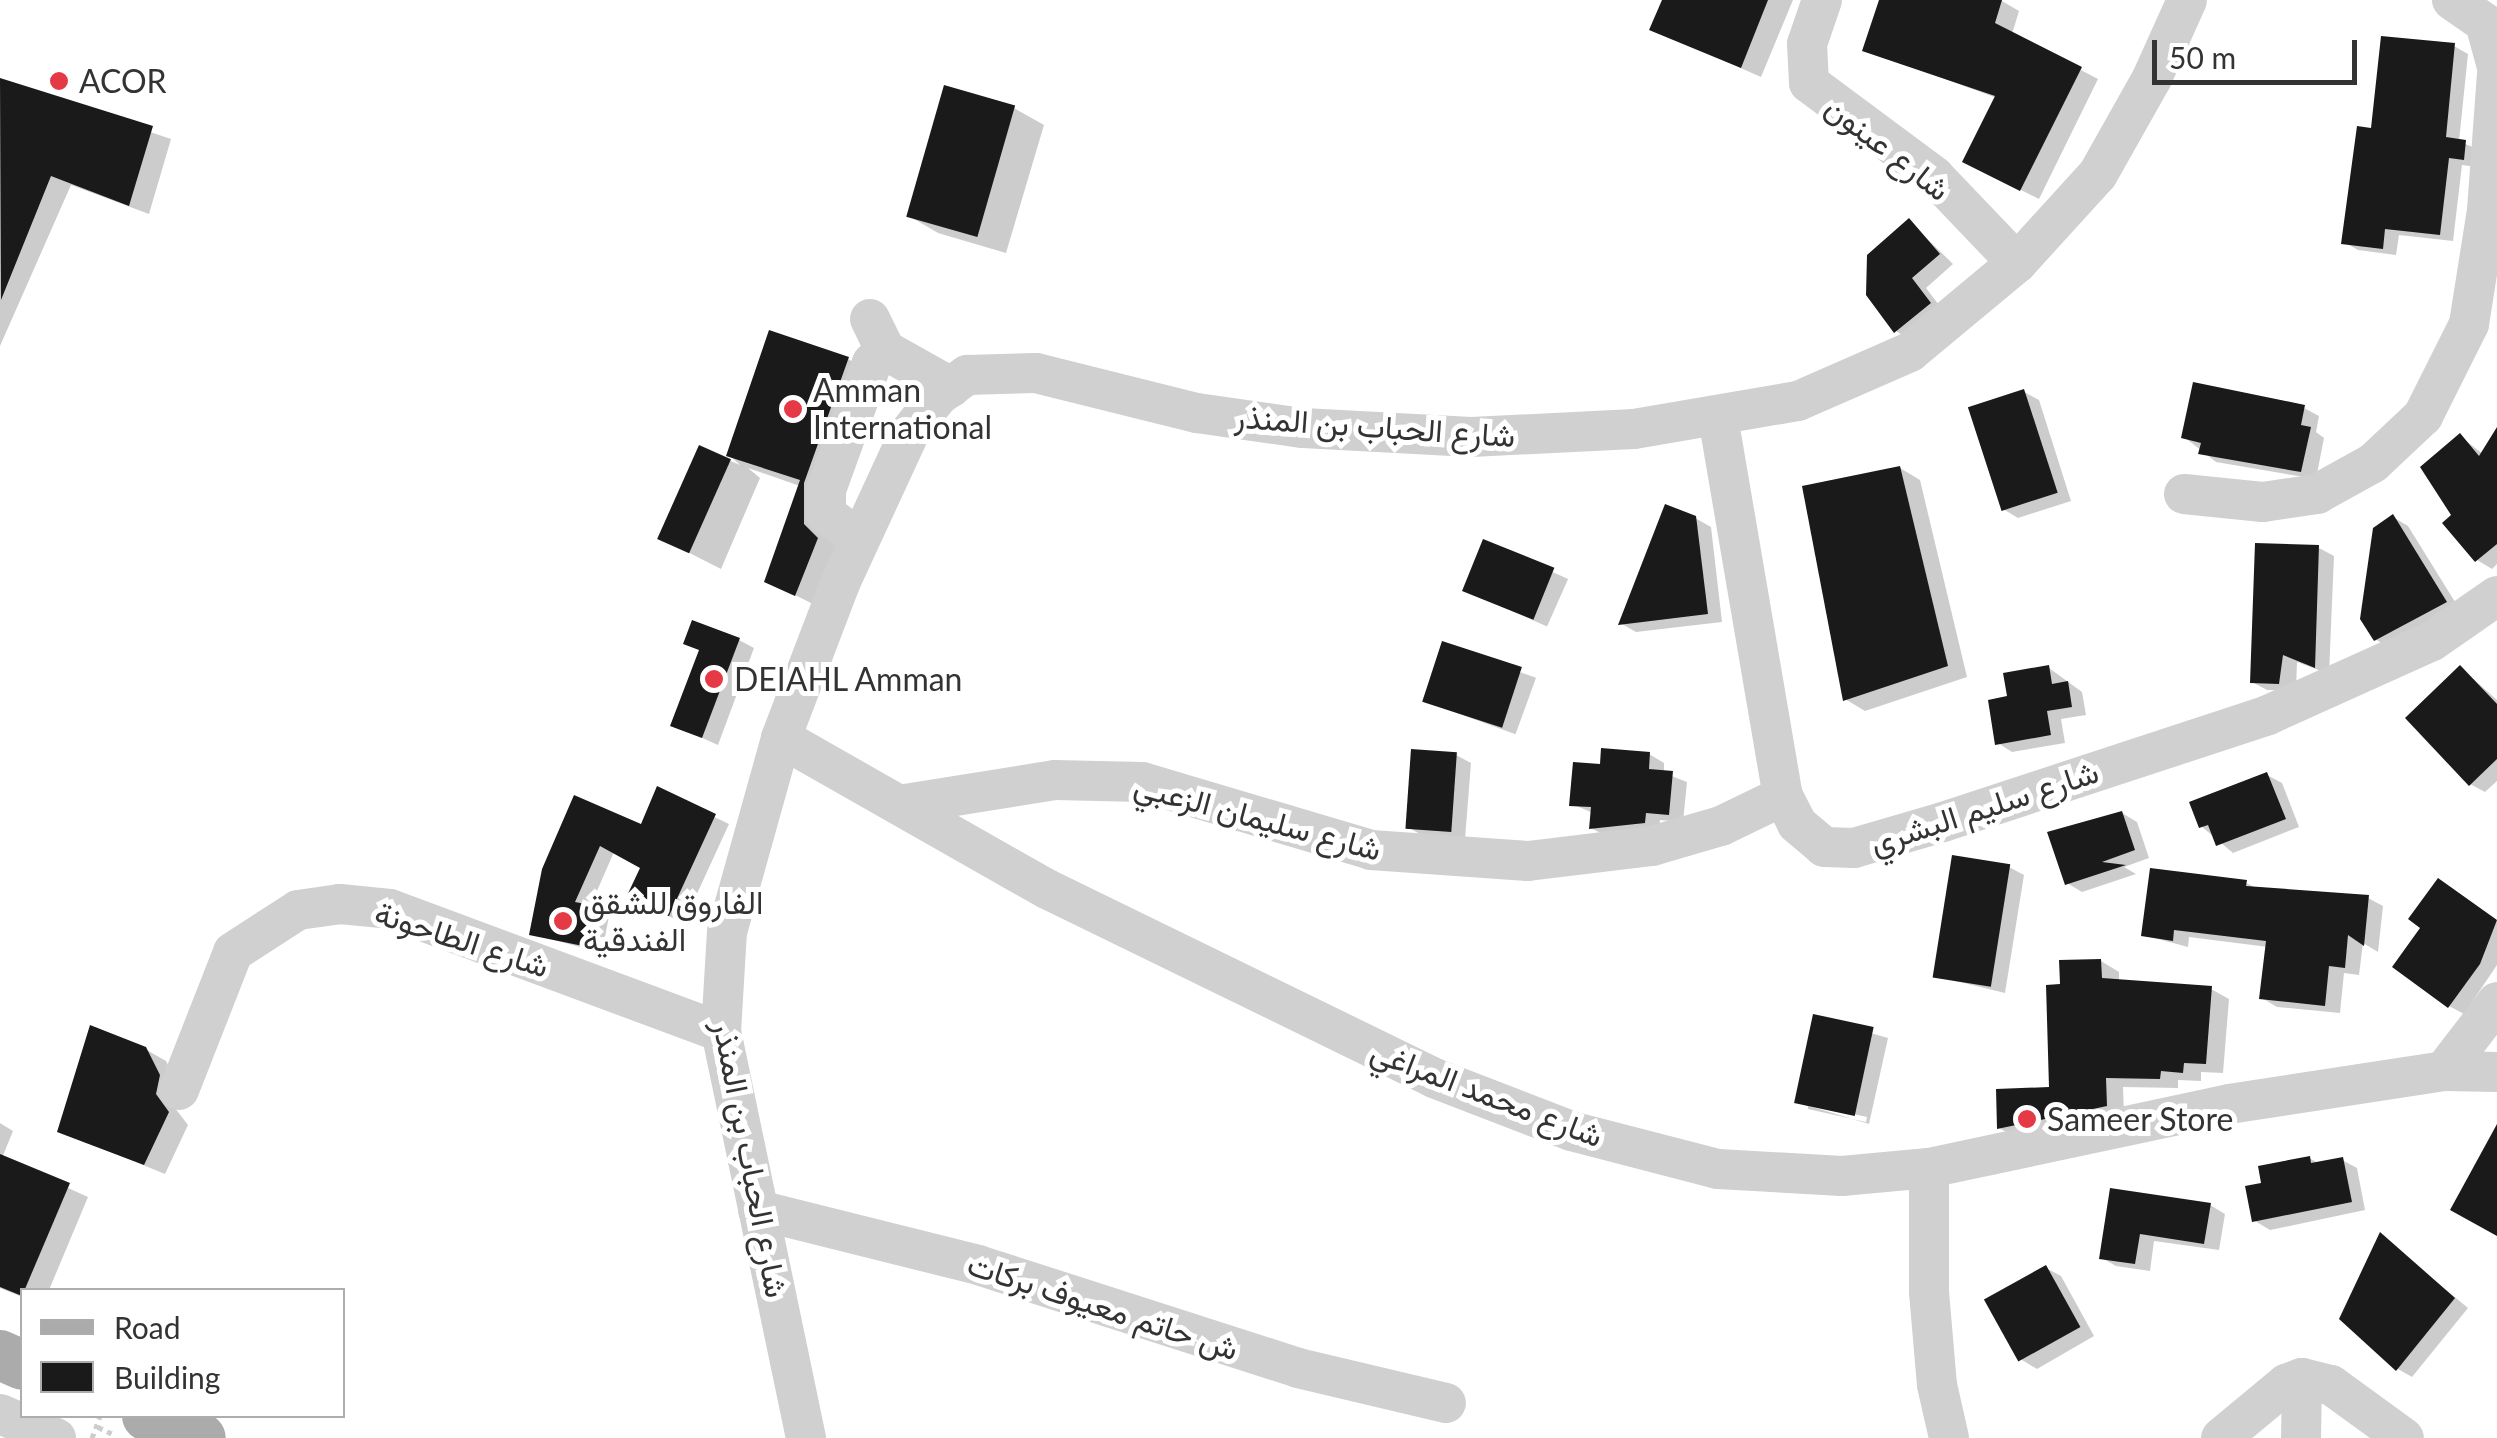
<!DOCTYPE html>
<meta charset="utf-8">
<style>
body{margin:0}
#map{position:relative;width:2497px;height:1438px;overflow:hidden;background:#fff;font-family:Lato,Vazirmatn,sans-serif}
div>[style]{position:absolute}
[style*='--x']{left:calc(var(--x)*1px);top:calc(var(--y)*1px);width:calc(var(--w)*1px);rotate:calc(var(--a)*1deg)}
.shadow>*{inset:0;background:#0003;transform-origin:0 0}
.building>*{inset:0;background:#1a1a1a;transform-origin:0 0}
.path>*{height:5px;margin-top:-2.5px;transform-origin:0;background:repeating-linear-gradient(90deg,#cdcdcd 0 5px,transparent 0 10px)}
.minor>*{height:40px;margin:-20px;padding:0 20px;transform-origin:20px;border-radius:20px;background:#d0d0d0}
.major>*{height:50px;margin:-25px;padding:0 25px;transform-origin:25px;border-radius:25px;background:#ababab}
.dots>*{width:28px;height:28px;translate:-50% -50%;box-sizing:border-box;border:5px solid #fff;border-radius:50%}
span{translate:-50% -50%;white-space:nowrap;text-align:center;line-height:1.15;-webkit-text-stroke:10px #fff;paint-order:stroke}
.poi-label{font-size:32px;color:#333}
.left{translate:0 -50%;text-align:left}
.street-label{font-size:32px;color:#333}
.legend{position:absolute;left:20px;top:1288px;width:325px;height:130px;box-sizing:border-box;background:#fff;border:2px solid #adadad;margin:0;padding:12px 18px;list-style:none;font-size:30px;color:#333}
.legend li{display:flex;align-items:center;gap:20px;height:50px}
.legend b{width:50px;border:2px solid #adadad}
.scale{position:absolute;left:2152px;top:40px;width:205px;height:45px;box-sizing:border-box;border:5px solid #333;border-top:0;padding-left:12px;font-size:30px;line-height:35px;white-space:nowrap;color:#333;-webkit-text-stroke:8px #fff;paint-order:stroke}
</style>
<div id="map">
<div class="shadow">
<div style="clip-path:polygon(1664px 0,1793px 0,1761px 77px,1652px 29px)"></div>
<div style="clip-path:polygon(1882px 0,2002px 1px,2019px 11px,2012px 34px,2098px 79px,2039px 199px,1983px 171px,1997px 98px,1865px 50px)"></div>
<div style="clip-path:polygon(2454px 46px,2468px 54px,2459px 141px,2479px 150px,2477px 167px,2462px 165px,2453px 241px,2399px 235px,2396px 255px,2358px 250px,2344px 242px,2373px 131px)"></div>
<div style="clip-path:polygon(0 81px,171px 139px,149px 214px,71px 185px,0 346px)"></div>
<div style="clip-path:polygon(1014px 108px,1044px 125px,1006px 253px,938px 233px,909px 216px)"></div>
<div style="clip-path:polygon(1909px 221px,1953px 264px,1926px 288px,1945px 313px,1910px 340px,1896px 331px)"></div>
<div style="clip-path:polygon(848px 359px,877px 376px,832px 500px,847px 557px,825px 610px,767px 581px,800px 486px,748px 468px,760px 478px,721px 569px,662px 539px,700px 448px,740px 465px,729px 455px)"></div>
<div style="clip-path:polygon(2024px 392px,2039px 400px,2071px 501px,2018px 518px,2003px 509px)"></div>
<div style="clip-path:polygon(2304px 408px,2319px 416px,2316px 432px,2324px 438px,2316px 479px,2216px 462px,2184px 437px)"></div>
<div style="clip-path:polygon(2497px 431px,2497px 564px,2492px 569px,2477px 560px,2455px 516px,2461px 437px,2483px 454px)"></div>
<div style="clip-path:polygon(1900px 468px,1920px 480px,1967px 677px,1865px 711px,1845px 699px)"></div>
<div style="clip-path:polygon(2393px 517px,2408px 526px,2460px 610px,2390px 648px,2375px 639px)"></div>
<div style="clip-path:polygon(1695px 518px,1711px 527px,1722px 622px,1636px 632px,1622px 624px)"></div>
<div style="left:1485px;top:542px;width:91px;height:52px;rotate:24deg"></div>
<div style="clip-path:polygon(2319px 548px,2334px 556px,2329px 674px,2297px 662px,2296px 690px,2267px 690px,2252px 682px)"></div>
<div style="clip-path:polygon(739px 640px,754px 648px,718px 745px,673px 725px)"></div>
<div style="left:1443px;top:644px;width:99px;height:60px;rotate:20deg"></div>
<div style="clip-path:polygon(2049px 668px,2082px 692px,2086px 715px,2061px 719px,2065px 743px,2012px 752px,1998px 743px,2010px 698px)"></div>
<div style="clip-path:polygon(2461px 668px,2497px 700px,2497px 781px,2485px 792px,2470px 784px)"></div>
<div style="clip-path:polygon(1649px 754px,1664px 763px,1664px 773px,1687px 782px,1683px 822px,1660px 820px,1659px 830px,1606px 836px,1591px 828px,1593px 813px,1572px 804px,1602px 767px)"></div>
<div style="clip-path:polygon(1456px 755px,1471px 763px,1465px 839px,1423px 836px,1408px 827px)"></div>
<div style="clip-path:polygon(2267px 775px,2282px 783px,2299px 827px,2233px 853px,2201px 826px)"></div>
<div style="clip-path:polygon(658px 790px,729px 824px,684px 922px,627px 901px,643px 867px,614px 852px,590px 907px,609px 916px,602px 953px,532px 934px,544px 870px,642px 827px)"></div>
<div style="clip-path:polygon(2122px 813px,2137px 822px,2149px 858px,2124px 867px,2136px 874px,2082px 892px,2067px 883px)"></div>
<div style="clip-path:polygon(2009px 867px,2024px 875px,2005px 993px,1935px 976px)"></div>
<div style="clip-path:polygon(2246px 883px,2258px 889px,2368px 898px,2383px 906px,2378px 952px,2363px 943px,2359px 975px,2344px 973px,2340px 1013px,2277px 1007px,2262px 998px,2268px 947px,2189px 937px,2188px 947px,2143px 935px)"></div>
<div style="clip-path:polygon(2453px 889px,2497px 921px,2497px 965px,2464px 1014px,2449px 1006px)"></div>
<div style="clip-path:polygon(2101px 961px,2119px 972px,2119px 982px,2211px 989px,2229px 999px,2223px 1073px,2201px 1072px,2201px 1081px,2178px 1080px,2178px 1088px,2123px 1087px,2124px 1115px,2017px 1138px,1999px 1128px,2052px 1090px,2062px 987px)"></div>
<div style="clip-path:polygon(evenodd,1815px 1017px,1888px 1038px,1869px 1124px,1796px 1102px,1815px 1017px,1808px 1104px,1867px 1117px,1866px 1122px,1808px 1109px,1808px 1104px)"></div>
<div style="clip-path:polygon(145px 1049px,166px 1061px,179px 1088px,175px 1108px,188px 1125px,165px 1174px,60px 1131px)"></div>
<div style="clip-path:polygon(0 1123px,13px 1131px,2px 1158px,88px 1197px,49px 1290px,22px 1290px,22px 1297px,0 1288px)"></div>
<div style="clip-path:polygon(2309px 1158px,2320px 1164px,2342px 1160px,2357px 1168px,2365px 1210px,2270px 1230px,2255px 1221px,2264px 1185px)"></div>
<div style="clip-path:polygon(2112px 1190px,2210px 1205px,2225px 1214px,2219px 1250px,2154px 1241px,2150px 1271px,2116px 1266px,2102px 1258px)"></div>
<div style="clip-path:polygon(2381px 1236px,2468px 1308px,2412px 1377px,2398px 1369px)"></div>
<div style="clip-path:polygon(2046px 1268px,2061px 1276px,2094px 1336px,2037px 1369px,2022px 1360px)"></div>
</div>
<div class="building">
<div style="clip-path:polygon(1662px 0,1768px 0,1741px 68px,1649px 30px)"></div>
<div style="clip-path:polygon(1879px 0,2002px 0,1995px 23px,2082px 67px,2020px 191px,1962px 162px,1995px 96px,1862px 51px)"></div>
<div style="clip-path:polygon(2381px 36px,2455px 43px,2446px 137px,2466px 140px,2464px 160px,2449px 158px,2440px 235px,2385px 229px,2383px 249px,2341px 244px,2357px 126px,2371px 128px)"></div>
<div style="clip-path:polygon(0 78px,153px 126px,129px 206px,51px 176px,1px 300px)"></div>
<div style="left:944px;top:85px;width:74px;height:137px;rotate:16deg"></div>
<div style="clip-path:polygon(1909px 218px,1940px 254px,1912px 278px,1931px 303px,1894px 333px,1866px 295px,1867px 255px)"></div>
<div style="clip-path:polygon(769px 330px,849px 357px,804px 483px,804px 524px,818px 538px,795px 596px,764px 582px,800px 480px,726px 456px)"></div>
<div style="clip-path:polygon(2193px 382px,2305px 405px,2301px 425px,2311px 427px,2301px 472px,2198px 454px,2201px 443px,2181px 438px)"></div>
<div style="left:2024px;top:389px;width:109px;height:59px;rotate:72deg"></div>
<div style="clip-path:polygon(2497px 427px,2497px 544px,2475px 562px,2442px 523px,2451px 515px,2420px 467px,2460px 433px,2479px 456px)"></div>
<div style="left:699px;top:445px;width:35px;height:103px;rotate:24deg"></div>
<div style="clip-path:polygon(1900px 466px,1948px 666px,1843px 701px,1802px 486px)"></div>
<div style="clip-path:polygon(1665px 504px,1696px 516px,1708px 614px,1618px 625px)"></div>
<div style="clip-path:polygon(2393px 514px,2447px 602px,2374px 641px,2360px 619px,2373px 528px)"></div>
<div style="left:1483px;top:539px;width:77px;height:56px;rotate:22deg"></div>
<div style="clip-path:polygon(2255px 543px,2319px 545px,2315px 668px,2283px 655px,2279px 684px,2250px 683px)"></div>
<div style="clip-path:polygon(692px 620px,740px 638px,702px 738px,670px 726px,699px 650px,683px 644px)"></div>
<div style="left:1442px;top:641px;width:84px;height:64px;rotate:18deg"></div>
<div style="clip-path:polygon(2049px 665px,2052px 684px,2068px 681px,2072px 707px,2047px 711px,2051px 735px,1995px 745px,1988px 700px,2007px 696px,2003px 673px)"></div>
<div style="clip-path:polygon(2460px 665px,2497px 704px,2497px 759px,2469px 786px,2405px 718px)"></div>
<div style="clip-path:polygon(1601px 748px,1650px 752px,1649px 769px,1673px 771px,1669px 815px,1646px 813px,1645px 823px,1589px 829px,1591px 807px,1569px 806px,1573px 762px,1600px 764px)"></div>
<div style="left:1411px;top:749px;width:46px;height:80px;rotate:4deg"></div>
<div style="clip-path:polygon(2267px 772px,2286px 819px,2216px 846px,2208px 825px,2199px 828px,2189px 802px)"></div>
<div style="clip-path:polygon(657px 786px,716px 814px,669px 916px,624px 902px,640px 868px,600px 846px,575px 902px,596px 906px,588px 947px,529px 935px,542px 869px,574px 795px,641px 824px)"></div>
<div style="clip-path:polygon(2122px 811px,2135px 850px,2102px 862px,2126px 865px,2065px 885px,2047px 832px)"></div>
<div style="left:1952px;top:855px;width:59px;height:124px;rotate:9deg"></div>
<div style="clip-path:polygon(2150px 868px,2247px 880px,2246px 886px,2369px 895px,2364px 946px,2348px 935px,2345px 968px,2329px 966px,2325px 1006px,2259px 999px,2266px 941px,2174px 930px,2173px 941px,2141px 936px)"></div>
<div style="clip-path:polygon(2438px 878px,2497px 920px,2480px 964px,2448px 1008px,2392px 967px,2420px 928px,2408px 919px)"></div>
<div style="clip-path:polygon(2101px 959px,2102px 978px,2212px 986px,2206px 1064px,2184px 1063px,2183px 1073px,2161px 1071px,2160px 1079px,2106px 1078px,2107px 1106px,1997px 1129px,1996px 1089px,2049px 1087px,2046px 985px,2060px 984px,2059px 960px)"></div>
<div style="left:1813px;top:1014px;width:62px;height:91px;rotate:12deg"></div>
<div style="clip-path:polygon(90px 1025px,146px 1047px,160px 1075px,156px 1094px,169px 1112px,144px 1165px,57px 1132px)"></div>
<div style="clip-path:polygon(2497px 1124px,2497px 1236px,2450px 1210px)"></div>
<div style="clip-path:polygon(0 1154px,70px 1183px,22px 1296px,0 1287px)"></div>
<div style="clip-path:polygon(2310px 1156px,2311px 1163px,2343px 1157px,2352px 1202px,2252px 1222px,2245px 1186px,2261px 1183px,2258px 1166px)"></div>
<div style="clip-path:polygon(2110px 1188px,2211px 1203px,2204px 1244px,2140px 1234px,2135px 1264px,2099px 1259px)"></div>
<div style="clip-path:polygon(2380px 1232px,2455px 1298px,2396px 1371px,2339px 1319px)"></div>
<div style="left:2046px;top:1265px;width:71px;height:71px;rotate:61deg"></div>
</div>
<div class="path">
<div style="--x:98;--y:1427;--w:17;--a:25"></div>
<div style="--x:92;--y:1438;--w:23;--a:-70"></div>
</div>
<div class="minor">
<div style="--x:1822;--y:0;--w:46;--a:108.8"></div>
<div style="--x:1807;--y:44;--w:39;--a:87"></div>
<div style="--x:1809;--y:83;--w:156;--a:36.6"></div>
<div style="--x:1934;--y:176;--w:120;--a:46.3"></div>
<div style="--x:2452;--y:0;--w:40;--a:34.9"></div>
<div style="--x:2485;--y:23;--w:46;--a:74.7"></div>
<div style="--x:870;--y:319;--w:34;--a:64"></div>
<div style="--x:1718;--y:417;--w:385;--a:80.3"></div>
<div style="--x:1783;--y:796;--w:31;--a:63"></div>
<div style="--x:1797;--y:824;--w:35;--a:40"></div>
<div style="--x:1824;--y:847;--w:30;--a:2"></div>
<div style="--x:1854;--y:848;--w:93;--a:-16.3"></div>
<div style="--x:1943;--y:822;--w:342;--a:-18.2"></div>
<div style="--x:2268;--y:715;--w:180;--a:-24.3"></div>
<div style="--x:2432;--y:641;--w:79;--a:-34.7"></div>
<div style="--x:2184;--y:494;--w:79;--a:5.8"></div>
<div style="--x:2263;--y:502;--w:55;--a:-8.4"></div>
<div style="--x:2317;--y:494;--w:64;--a:-29"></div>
<div style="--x:2373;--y:463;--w:69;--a:-43.2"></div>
<div style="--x:2423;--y:416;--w:103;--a:-63.4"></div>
<div style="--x:2469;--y:324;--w:115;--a:-81"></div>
<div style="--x:2487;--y:210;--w:135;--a:-85.8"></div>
<div style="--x:859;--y:539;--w:41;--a:-142.9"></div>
<div style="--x:826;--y:514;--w:24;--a:-90"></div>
<div style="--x:826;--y:490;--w:135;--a:-70.1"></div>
<div style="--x:872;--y:363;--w:18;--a:-45"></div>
<div style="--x:885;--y:350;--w:76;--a:29.3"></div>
<div style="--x:781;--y:738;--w:306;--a:29.6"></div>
<div style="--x:1047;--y:889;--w:431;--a:26"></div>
<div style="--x:1434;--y:1078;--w:147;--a:21.1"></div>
<div style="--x:1571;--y:1131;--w:152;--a:14.5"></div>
<div style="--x:1718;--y:1169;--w:124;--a:3.2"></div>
<div style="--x:1842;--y:1176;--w:87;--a:-5.3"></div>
<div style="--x:1929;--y:1168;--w:307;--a:-12"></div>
<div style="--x:2229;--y:1104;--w:218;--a:-8.7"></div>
<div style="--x:2444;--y:1071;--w:53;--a:1.1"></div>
<div style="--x:905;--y:804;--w:152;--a:-9.1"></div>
<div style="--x:1055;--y:780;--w:87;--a:1.3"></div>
<div style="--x:1142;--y:782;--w:239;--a:16.5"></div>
<div style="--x:1371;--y:850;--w:157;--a:4"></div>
<div style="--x:1528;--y:861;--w:125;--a:-6.9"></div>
<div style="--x:1652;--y:846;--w:72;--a:-16.2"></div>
<div style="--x:1721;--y:826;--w:69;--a:-25.8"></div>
<div style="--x:2444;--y:1071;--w:87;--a:-52.5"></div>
<div style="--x:179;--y:1090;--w:148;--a:-68.6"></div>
<div style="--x:233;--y:952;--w:77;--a:-32.9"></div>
<div style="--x:298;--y:910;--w:42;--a:-8.1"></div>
<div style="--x:340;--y:904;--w:50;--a:5.7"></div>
<div style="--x:390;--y:909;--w:353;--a:20.4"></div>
<div style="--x:1929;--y:1168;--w:124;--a:90"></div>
<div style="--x:1929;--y:1292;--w:93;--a:85.1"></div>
<div style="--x:1937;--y:1385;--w:54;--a:77.2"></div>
<div style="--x:758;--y:1210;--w:227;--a:14"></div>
<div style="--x:978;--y:1265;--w:336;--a:17.8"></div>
<div style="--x:1298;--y:1368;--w:152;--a:13.3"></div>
<div style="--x:0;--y:1414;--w:61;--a:23.2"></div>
<div style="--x:806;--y:1438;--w:415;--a:-101.8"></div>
<div style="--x:721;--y:1032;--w:100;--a:-86.6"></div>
<div style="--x:727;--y:932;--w:201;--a:-74.4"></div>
<div style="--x:781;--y:738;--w:168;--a:-69.1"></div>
<div style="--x:841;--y:581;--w:164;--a:-65.2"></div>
<div style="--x:910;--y:432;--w:46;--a:-52.1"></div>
<div style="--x:938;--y:396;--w:36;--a:-36"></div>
<div style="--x:967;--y:375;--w:69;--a:-1.7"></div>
<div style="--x:1036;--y:373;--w:166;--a:14"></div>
<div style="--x:1197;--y:413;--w:107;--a:8.1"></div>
<div style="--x:1303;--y:428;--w:168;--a:3.1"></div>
<div style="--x:1471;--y:437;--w:163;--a:-2.8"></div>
<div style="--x:1634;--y:429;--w:166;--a:-9.7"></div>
<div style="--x:1798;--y:401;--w:122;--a:-23.6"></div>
<div style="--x:1910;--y:352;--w:139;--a:-39.8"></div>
<div style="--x:2017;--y:263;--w:120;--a:-47.7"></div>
<div style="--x:2098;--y:174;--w:110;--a:-60.6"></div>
<div style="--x:2152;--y:78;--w:85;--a:-65.8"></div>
<div style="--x:2221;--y:1438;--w:85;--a:-39.7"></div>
<div style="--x:2286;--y:1384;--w:17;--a:-21"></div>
<div style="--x:2302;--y:1378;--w:30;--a:14"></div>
<div style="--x:2331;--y:1385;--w:90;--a:36"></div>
<div style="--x:2301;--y:1438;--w:60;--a:-89"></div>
</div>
<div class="major">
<div style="--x:0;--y:1355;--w:24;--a:24"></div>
<div style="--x:147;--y:1416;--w:58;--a:22.2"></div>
</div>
<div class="dots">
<div style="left:59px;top:81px;background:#e63946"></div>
<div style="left:793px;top:409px;background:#e63946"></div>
<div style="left:714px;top:679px;background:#e63946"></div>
<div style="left:563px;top:921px;background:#e63946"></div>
<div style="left:2027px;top:1119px;background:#e63946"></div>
</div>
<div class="poi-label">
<span class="left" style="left:79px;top:81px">ACOR</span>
<span class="left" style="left:813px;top:409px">Amman<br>International</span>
<span class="left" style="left:734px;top:679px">DEIAHL Amman</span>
<span class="left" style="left:583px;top:921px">الفاروق للشقق<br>الفندقية</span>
<span class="left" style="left:2047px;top:1119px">Sameer Store</span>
</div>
<div class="street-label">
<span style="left:1888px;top:148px;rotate:38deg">شارع عينون</span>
<span style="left:1375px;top:426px;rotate:4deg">شارع الحباب بن المنذر</span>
<span style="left:1984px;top:807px;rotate:-18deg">شارع سليم البشري</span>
<span style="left:1258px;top:817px;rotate:15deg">شارع سليمان الزعبي</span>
<span style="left:462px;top:939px;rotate:18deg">شارع الطاحونة</span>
<span style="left:1487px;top:1093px;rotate:21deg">شارع محمد المراغي</span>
<span style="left:751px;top:1159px;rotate:79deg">شارع الحباب بن المنذر</span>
<span style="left:1103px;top:1306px;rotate:18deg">ش حاتم معيوف بركات</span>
</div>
<ul class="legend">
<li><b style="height:12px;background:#ababab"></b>Road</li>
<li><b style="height:28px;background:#1a1a1a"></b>Building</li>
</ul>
<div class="scale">50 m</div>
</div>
